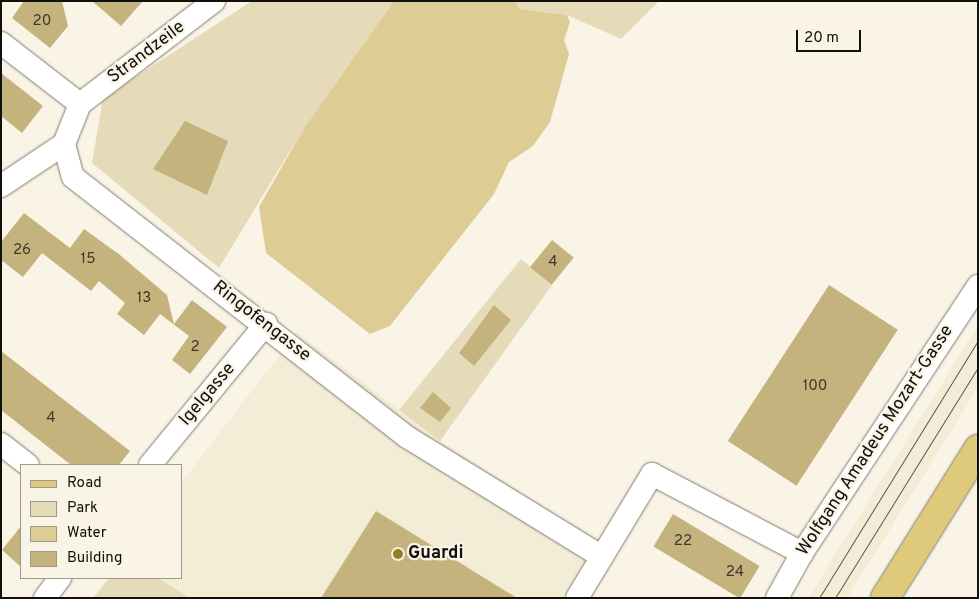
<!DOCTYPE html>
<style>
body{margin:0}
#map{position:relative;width:979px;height:599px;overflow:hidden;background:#f9f4e6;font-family:Overpass,sans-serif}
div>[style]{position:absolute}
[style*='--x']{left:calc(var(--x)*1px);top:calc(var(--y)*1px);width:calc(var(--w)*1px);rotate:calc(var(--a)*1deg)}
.built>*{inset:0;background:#f3ecd6}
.green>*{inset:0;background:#e6dbb9}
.water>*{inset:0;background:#decc95}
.building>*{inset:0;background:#c5b37e;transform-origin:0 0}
.roads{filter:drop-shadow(0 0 1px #7f7b6e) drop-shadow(0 0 1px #7f7b6e)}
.street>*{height:22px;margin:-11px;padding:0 11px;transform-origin:11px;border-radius:11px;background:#fff}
.primary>*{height:28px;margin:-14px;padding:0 14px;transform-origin:14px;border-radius:14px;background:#dfc97a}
.tram>*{height:1px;margin:-0.5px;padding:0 0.5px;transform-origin:0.5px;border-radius:0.5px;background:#58564e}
.dots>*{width:14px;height:14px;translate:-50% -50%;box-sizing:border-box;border:2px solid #f9f4e6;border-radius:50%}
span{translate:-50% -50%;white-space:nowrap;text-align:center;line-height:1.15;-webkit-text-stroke:4.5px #f9f4e6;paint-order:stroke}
.number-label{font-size:15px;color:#3e3928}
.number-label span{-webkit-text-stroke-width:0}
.street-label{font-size:18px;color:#11100b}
.poi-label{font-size:18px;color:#11100b;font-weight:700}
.left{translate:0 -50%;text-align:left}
.frame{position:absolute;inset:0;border:2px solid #11100b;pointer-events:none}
.legend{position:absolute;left:20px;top:464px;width:162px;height:115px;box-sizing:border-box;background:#f9f4e6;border:1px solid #9c998e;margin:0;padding:6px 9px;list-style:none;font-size:15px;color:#11100b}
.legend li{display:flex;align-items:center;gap:10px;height:25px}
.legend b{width:25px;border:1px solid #9c998e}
.scale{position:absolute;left:796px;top:30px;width:65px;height:22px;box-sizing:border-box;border:2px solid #11100b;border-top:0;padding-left:6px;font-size:15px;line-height:18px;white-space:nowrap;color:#11100b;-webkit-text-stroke:4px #f9f4e6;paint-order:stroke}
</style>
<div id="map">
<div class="built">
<div style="clip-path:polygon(978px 326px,978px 387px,914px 491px,847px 598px,808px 598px)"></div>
<div style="clip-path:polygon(297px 332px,440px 441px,598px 541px,562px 598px,190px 598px,158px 578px,181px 578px,181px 483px)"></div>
</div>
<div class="green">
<div style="clip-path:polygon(252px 1px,394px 1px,304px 128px,219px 268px,92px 163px,103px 98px)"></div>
<div style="clip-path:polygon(516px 1px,659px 1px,621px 39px,567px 15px,519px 9px)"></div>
<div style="clip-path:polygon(521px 259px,552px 285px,440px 441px,399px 410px)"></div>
<div style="clip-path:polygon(109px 578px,158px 578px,190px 598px,93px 598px)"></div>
</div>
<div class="water">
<div style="clip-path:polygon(394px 1px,516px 1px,519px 9px,567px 15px,570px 22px,564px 40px,569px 54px,550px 122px,533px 146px,509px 162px,494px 194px,390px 326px,370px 334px,266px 253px,259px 207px,304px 128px)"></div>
</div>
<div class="building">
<div style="clip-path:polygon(24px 1px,62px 1px,68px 26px,50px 48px,12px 18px)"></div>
<div style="clip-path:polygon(92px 1px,143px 1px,121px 26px)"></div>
<div style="clip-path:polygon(1px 73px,43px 106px,22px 133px,1px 116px)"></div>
<div style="clip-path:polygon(185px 121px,228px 141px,207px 195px,153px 169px)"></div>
<div style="clip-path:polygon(24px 213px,70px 248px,84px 229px,120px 255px,167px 295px,174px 324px,192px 300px,227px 327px,190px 374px,172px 360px,189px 336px,160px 314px,144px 335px,117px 314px,125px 303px,99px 281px,91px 291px,42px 253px,23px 277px,1px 260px,1px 242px)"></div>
<div style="left:552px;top:240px;width:28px;height:35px;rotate:39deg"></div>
<div style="left:829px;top:285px;width:82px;height:186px;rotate:33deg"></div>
<div style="clip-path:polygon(494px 305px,511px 320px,474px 366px,459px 353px)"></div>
<div style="clip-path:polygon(1px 351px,130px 451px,119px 465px,71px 465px,1px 410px)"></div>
<div style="clip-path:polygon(433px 392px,451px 408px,440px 422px,420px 408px)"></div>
<div style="clip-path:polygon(376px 511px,517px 598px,321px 598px)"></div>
<div style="left:673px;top:514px;width:101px;height:38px;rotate:31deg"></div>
<div style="clip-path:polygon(21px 526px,21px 567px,2px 550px)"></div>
</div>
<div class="roads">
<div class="street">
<div style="--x:1;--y:43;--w:100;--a:37.7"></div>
<div style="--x:80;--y:104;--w:43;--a:111.8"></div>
<div style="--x:64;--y:144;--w:34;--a:75"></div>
<div style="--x:73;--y:177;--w:423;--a:37.9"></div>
<div style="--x:407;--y:437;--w:229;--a:31.6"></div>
<div style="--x:80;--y:104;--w:169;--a:-37.5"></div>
<div style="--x:1;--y:186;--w:76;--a:-33.7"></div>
<div style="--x:1;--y:444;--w:34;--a:38"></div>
<div style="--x:150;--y:465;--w:183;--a:-50.6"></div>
<div style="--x:45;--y:598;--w:25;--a:-53"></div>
<div style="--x:577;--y:598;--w:145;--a:-58.8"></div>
<div style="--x:652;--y:474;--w:170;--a:27.8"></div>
<div style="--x:777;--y:598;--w:51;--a:-60.9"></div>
<div style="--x:802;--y:553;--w:320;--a:-56.6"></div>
</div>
<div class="primary">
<div style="--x:885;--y:598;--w:176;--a:-58"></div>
</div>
</div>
<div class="tram">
<div style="--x:819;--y:598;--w:302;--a:-58.3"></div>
<div style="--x:835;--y:598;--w:272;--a:-58.2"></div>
</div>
<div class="dots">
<div style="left:398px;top:554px;background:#977d25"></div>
</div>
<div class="number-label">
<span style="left:42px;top:22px">20</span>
<span style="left:22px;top:251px">26</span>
<span style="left:88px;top:260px">15</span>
<span style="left:553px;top:263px">4</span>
<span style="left:144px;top:299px">13</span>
<span style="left:195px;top:348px">2</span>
<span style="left:815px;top:387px">100</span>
<span style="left:51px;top:419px">4</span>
<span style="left:683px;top:542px">22</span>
<span style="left:735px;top:573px">24</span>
</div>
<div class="street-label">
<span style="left:147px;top:53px;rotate:-37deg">Strandzeile</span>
<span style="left:261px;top:322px;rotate:38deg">Ringofengasse</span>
<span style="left:208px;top:395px;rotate:-50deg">Igelgasse</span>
<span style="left:876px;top:441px;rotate:-57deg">Wolfgang Amadeus Mozart-Gasse</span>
</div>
<div class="poi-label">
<span class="left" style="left:408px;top:554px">Guardi</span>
</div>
<div class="frame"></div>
<ul class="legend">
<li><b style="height:6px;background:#dfc97a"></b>Road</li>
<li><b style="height:14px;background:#e6dbb9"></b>Park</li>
<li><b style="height:14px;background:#decc95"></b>Water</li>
<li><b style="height:14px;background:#c5b37e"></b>Building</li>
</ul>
<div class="scale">20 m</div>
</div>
